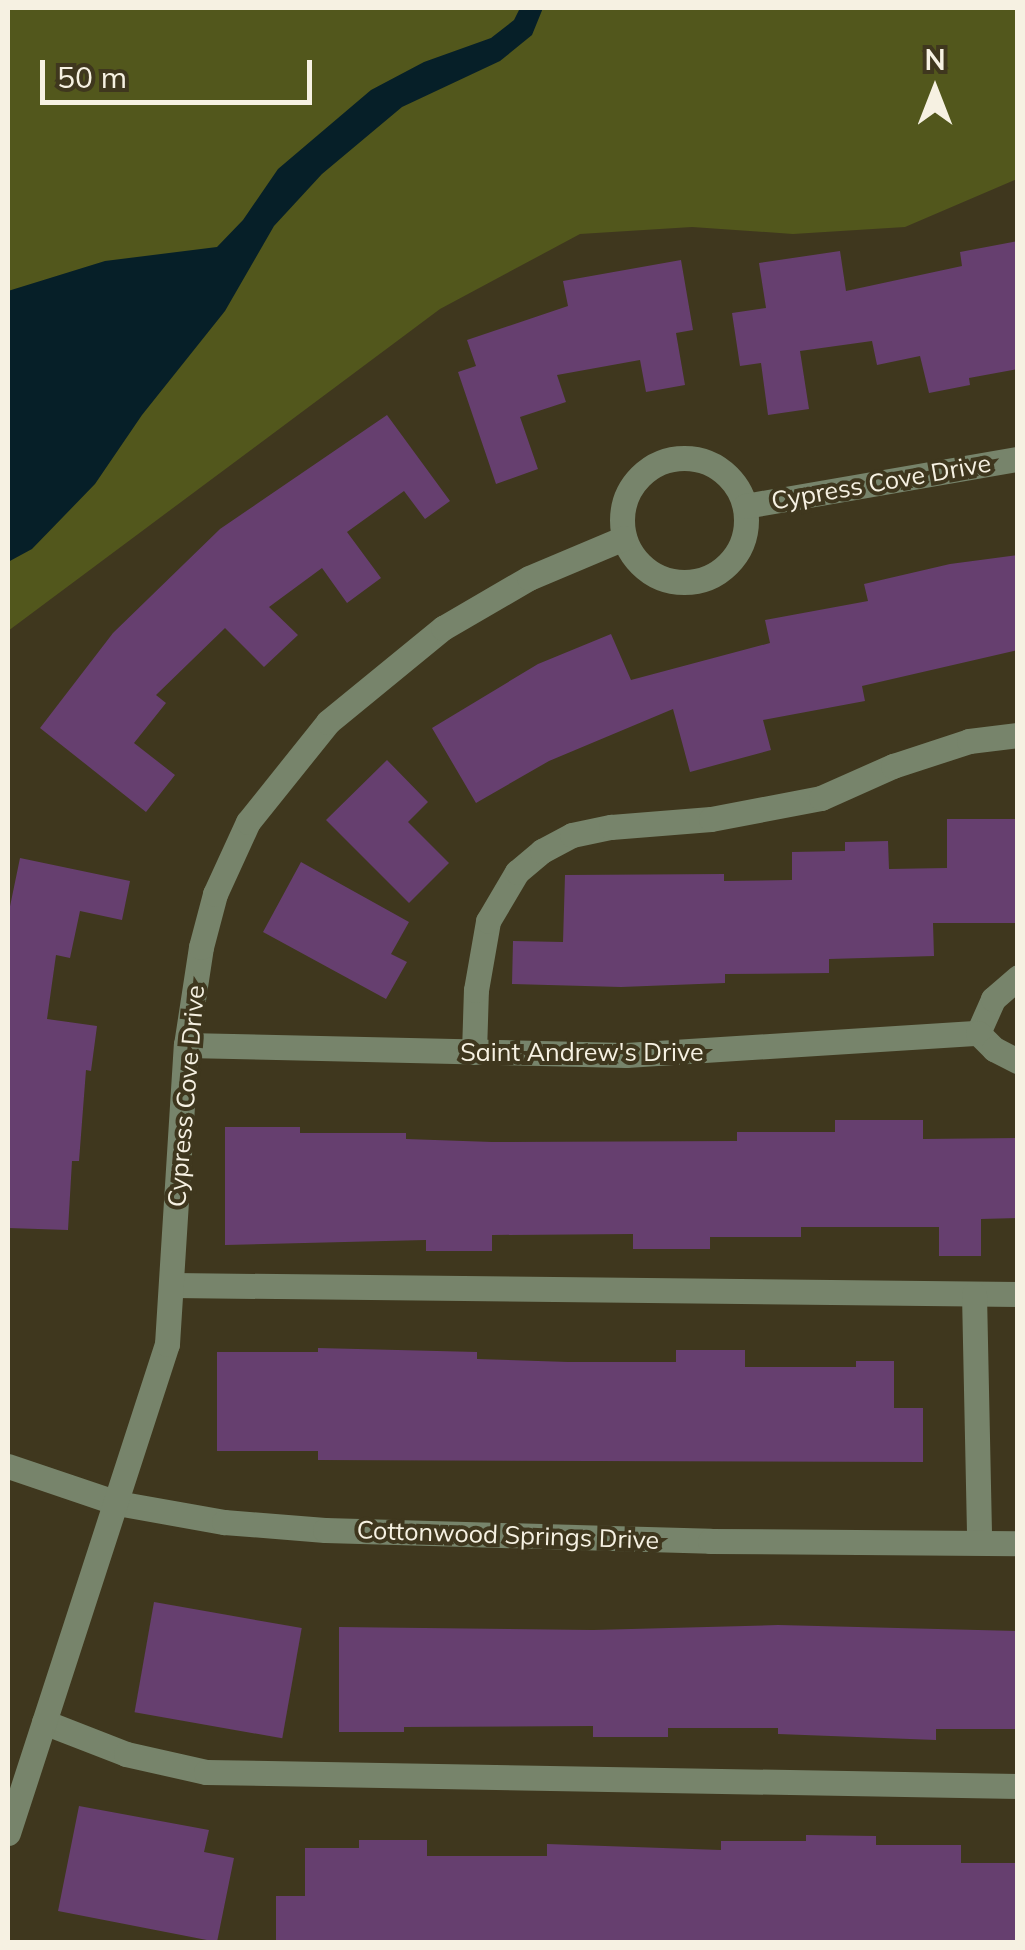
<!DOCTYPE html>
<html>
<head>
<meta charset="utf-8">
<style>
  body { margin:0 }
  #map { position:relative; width:1025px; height:1950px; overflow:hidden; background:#3f371e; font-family:Mulish,sans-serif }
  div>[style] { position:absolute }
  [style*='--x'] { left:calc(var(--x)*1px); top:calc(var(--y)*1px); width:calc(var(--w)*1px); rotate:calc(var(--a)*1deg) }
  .green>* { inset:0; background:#52571c }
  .water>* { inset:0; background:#061f28 }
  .building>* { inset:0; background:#663f6f; transform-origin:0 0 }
  .minor>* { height:25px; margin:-12.5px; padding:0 12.5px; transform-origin:12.5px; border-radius:12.5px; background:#77846b }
  .minor>.ring { margin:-12.5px; padding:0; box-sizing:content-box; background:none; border:25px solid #77846b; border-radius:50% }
  span { translate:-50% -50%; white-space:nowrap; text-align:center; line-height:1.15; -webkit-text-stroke:8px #3f371e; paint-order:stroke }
  .street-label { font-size:25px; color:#f6f1e2 }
  .frame { position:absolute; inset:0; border:10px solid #f6f1e2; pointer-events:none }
  .north { position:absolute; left:885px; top:40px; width:100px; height:100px; -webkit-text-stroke:8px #3f371e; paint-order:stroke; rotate:0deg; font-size:28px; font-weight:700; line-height:40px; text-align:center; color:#f6f1e2 }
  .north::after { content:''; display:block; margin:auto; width:35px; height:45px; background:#f6f1e2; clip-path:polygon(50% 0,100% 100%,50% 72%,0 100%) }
  .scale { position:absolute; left:40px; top:60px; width:272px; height:45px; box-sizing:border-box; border:5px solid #f6f1e2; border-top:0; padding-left:12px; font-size:30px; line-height:35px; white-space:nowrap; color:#f6f1e2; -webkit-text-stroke:8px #3f371e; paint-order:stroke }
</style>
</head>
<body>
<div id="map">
  <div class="green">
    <i style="clip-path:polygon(8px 8px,1017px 8px,1017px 179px,905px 227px,793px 234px,692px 227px,580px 234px,440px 309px,8px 631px)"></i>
  </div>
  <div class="water">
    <i style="clip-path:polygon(520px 8px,543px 8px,532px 35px,500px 61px,402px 107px,322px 174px,274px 226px,225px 311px,142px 415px,95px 484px,32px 549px,8px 562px,8px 291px,105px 261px,217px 247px,243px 220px,278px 169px,371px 90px,424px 62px,491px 38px,514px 20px)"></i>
  </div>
  <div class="building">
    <i style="clip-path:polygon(1018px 241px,1018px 369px,969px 378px,970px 385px,929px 393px,920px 356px,877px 365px,872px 341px,800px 351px,809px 409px,768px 415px,761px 363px,740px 366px,732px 313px,766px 308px,759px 263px,840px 251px,846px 291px,962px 266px,960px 252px)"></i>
    <i style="clip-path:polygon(681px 260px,693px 330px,676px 333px,685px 385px,646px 392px,640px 360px,557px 375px,566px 402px,520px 417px,538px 469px,496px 484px,458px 372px,476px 366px,467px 340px,568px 306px,563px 281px)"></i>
    <i style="clip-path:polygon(387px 415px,450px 501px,425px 519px,404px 491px,347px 532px,381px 578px,347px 603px,322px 568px,269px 607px,298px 635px,264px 667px,225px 628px,156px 695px,166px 703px,134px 743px,175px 775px,146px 812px,40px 728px,113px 633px,220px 529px)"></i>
    <i style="clip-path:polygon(1018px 555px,1018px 650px,862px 686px,865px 701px,763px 720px,771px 750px,690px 772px,673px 709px,549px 761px,476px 803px,432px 728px,538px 664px,611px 634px,631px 680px,770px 643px,765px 620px,868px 601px,864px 584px,950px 564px)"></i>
    <i style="clip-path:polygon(387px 760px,428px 802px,408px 822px,449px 863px,409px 903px,326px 820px)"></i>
    <i style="clip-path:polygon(947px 819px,1018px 819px,1018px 923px,933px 923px,934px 956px,829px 959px,829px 973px,725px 974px,725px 983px,621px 987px,512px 984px,513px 941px,563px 942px,565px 875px,724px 874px,724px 881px,792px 880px,792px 852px,845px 851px,845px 842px,888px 841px,889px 869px,947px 868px)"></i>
    <i style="clip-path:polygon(20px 858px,130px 881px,122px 920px,80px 911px,70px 958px,56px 955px,47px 1019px,97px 1026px,91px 1071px,86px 1070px,79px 1161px,72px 1161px,68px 1230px,8px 1228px,8px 916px)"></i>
    <i style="clip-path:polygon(301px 862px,409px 922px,391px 954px,407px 962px,386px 999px,263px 932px)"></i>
    <i style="clip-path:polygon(835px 1120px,923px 1120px,923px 1139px,1018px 1138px,1018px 1218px,981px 1219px,981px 1256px,939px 1256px,939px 1227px,801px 1227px,801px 1237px,710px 1237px,710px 1249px,633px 1249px,633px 1234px,492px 1235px,492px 1251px,426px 1251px,426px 1240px,225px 1245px,225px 1127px,300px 1127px,300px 1133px,406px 1133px,406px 1139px,492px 1142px,737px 1141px,737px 1132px,835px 1132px)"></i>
    <i style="clip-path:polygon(318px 1348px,477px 1352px,477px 1359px,568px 1362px,676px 1362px,676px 1350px,745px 1350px,745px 1367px,856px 1367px,856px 1361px,894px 1361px,894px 1408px,923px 1408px,923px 1462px,318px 1460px,318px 1451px,217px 1451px,217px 1352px,318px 1352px)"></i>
    <i style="left:154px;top:1602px;width:150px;height:112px;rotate:10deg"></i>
    <i style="clip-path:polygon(778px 1625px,1018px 1631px,1018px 1729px,936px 1729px,936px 1740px,778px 1734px,778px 1728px,668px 1728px,668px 1737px,593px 1737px,593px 1726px,404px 1727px,404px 1732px,339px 1732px,339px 1627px,593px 1630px)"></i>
    <i style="clip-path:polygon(79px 1806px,209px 1830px,204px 1852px,234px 1858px,217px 1942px,58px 1911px)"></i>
    <i style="clip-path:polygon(806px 1835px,876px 1836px,876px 1845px,961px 1845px,961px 1863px,1018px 1863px,1018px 1942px,276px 1942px,276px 1896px,305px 1896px,305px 1848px,359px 1848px,359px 1840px,427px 1840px,427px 1856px,547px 1856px,547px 1844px,721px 1850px,721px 1841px,806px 1841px)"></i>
  </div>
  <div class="minor">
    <i class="ring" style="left:622px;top:458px;width:99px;height:99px"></i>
    <i style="--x:745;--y:506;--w:277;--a:-9.8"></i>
    <i style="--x:978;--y:1033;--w:37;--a:-66"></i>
    <i style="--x:993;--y:999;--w:33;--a:-41"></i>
    <i style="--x:186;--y:1045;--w:440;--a:1.3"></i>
    <i style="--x:626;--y:1055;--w:353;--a:-3.6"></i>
    <i style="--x:978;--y:1033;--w:23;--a:45"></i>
    <i style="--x:994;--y:1049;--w:27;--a:27"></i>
    <i style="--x:474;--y:1052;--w:62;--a:-88.2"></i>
    <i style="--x:476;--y:990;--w:70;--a:-80.1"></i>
    <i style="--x:488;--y:921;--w:57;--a:-59.4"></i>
    <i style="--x:517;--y:872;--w:33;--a:-40"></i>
    <i style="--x:542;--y:851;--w:34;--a:-28"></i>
    <i style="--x:572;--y:835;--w:40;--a:-12"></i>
    <i style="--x:611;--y:827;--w:100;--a:-4.6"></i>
    <i style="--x:711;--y:819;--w:112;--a:-10.8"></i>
    <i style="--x:821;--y:798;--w:79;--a:-24"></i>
    <i style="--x:893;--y:766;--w:80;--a:-18.2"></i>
    <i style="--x:969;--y:741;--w:49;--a:-7"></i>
    <i style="--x:173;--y:1285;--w:845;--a:0.61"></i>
    <i style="--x:974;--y:1294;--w:246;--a:88.8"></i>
    <i style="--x:8;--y:1466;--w:115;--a:18.7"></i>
    <i style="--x:117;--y:1503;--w:109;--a:10.1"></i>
    <i style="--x:224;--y:1522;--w:101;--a:4.5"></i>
    <i style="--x:325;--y:1530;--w:385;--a:1.6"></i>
    <i style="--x:710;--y:1541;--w:308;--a:0.4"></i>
    <i style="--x:44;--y:1722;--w:88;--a:21.3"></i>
    <i style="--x:126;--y:1754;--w:82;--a:12.7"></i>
    <i style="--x:206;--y:1772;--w:812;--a:0.99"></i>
    <i style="--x:8;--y:1833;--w:514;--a:-71.99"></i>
    <i style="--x:167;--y:1344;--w:300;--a:-86.4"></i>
    <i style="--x:186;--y:1045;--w:99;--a:-81.3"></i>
    <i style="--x:201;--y:947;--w:55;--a:-75.2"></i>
    <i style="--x:215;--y:894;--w:79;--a:-65.4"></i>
    <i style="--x:248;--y:822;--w:128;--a:-51.3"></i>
    <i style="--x:328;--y:722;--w:149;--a:-39.3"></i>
    <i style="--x:443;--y:628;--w:99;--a:-30.2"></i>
    <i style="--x:529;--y:578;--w:103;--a:-22.8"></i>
  </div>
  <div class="street-label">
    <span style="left:881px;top:482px;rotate:-10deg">Cypress Cove Drive</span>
    <span style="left:582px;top:1052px">Saint Andrew's Drive</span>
    <span style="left:186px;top:1096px;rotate:-85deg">Cypress Cove Drive</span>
    <span style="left:508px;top:1535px;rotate:2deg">Cottonwood Springs Drive</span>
  </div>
  <div class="frame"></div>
  <div class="north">N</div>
  <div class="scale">50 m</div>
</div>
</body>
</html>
